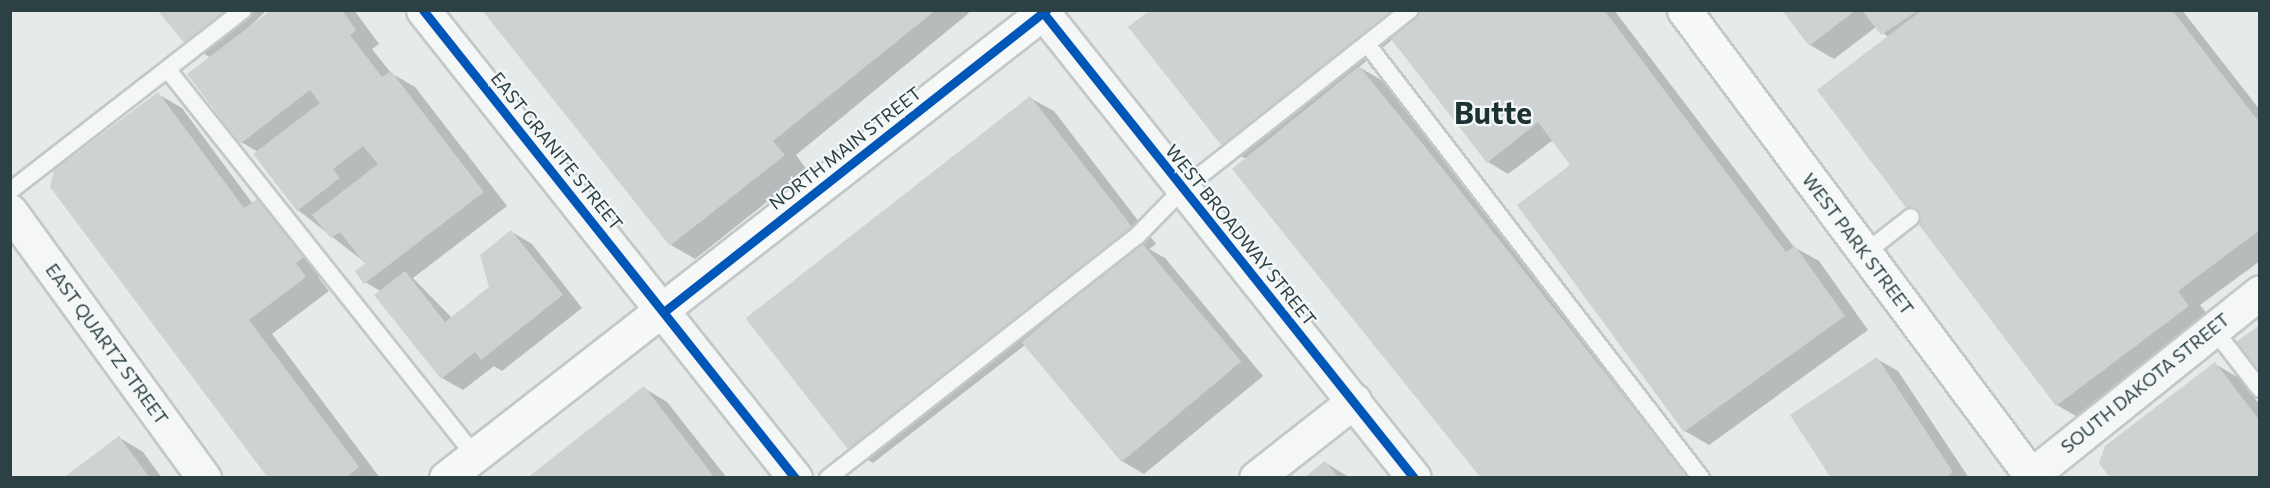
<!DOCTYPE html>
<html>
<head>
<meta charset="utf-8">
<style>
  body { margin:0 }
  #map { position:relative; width:2270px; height:488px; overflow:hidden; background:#e5eaea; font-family:Commissioner,sans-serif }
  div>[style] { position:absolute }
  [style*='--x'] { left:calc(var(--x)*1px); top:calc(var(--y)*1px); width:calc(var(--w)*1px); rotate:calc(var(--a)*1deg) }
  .shadow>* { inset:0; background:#0003 }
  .building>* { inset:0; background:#cdd2d2; transform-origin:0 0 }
  .roads { filter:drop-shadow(2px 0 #c3c8c8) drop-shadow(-2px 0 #c3c8c8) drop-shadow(0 2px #c3c8c8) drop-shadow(0 -2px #c3c8c8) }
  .service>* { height:16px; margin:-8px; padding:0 8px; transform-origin:8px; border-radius:8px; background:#f5f6f6 }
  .minor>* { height:33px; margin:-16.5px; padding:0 16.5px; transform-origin:16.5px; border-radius:16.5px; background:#f5f6f6 }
  .tertiary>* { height:33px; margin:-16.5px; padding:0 16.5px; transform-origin:16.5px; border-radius:16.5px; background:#f5f6f6 }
  .secondary>* { height:33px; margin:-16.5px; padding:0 16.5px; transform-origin:16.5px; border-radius:16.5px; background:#f7f8f8 }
  .primary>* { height:33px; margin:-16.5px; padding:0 16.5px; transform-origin:16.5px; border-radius:16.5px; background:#f7f8f8 }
  .cycleway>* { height:9px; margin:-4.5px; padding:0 4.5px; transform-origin:4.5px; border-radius:4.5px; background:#0057b8 }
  span { translate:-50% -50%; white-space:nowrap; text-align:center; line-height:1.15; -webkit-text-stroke:4.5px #f4f8f8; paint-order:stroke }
  .street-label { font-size:18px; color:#2c4143 }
  .town-label { font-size:30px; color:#1e3234; font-weight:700 }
  .frame { position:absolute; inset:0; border:12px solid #2c4143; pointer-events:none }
</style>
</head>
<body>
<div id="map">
  <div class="shadow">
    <i style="clip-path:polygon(159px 10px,267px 10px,235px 40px,273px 10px,354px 10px,379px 44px,372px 49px,391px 73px,415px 87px,507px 206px,413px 278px,452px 318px,491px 288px,512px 232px,532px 244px,582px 308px,502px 371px,494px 366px,463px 390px,442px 378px,382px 292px,365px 282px,367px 264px,298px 210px,258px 152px,241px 142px,211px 58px,186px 43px)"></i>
    <i style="clip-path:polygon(484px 10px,967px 10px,969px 13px,796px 155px,807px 170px,695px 259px,671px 245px)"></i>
    <i style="clip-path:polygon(1152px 10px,1614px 10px,1794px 247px,1819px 261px,1868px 330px,1709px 445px,1685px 431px,1572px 165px,1553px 140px,1508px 174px,1488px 162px,1393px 39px,1359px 67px,1383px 81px,1699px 478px,1482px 478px,1246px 159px,1223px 145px,1130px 28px)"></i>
    <i style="clip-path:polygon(1784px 10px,2182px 10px,2260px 110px,2260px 261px,2200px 305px,2212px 320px,2081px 419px,2057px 405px,1888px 37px,1876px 27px,1834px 59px,1810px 45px)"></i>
    <i style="clip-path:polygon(158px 94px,182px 108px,253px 204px,328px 270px,318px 277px,329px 291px,272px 334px,380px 478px,270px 478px)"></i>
    <i style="clip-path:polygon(1030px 98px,1054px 111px,1156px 244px,1149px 249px,1165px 258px,1263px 376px,1144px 474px,1120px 460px,1025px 345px,873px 463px,849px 449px)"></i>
    <i style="clip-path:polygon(1877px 359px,1898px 371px,1969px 478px,1833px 478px)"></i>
    <i style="clip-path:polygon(2215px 364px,2239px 378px,2260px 405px,2260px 478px)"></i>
    <i style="clip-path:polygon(644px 388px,667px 402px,727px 478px,529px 478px)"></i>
    <i style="clip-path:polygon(120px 438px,143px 452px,162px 478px,65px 478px)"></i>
    <i style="clip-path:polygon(1326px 463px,1350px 478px,1307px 478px)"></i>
  </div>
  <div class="building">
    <i style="clip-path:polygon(157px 10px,226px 10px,185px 44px)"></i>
    <i style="clip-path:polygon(271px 10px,342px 10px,356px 30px,350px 35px,382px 77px,391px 71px,484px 192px,364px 284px,355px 271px,365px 264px,340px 232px,331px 238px,312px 215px,378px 164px,363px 146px,333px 169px,340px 178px,297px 211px,253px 154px,320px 103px,310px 90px,240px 144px,187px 74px)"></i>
    <i style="clip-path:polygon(482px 10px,936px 10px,773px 141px,785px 155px,670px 246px)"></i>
    <i style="clip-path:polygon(1150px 10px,1393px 10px,1222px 146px,1128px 27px)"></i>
    <i style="clip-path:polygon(1420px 10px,1604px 10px,1786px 252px,1795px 246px,1845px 316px,1684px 432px,1517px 205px,1570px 165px,1538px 122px,1487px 163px,1388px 35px)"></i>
    <i style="clip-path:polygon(1782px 10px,1856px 10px,1809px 46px)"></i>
    <i style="clip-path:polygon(1862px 10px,1919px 10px,1881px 35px)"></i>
    <i style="clip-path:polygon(1922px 10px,2172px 10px,2260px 123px,2260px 230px,2178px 291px,2189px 306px,2056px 406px,1817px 90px)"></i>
    <i style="clip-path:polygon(1359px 66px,1430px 153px,1689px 478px,1481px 478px,1232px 169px)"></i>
    <i style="clip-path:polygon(158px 92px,244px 208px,260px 197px,305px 256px,296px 263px,306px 277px,249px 320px,359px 467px,346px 478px,268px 478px,50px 187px,54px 170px)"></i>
    <i style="left:1030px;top:96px;width:169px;height:361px;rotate:52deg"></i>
    <i style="clip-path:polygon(511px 230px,563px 295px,481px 360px,475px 352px,441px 379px,374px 295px,405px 271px,445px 322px,489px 287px,480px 255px)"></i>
    <i style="left:1141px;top:242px;width:156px;height:156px;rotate:50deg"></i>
    <i style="clip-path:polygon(2260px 325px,2260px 374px,2256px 377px,2233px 344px)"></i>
    <i style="clip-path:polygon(1877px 357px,1953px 472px,1945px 478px,1831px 478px,1790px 415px)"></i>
    <i style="clip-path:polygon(2215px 362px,2260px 421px,2260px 478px,2110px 478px,2099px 463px,2105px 446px)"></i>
    <i style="clip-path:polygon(644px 386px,715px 478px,527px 478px)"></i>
    <i style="clip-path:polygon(119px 436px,150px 478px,63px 478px)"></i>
    <i style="clip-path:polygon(1325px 461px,1339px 478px,1304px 478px)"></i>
  </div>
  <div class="roads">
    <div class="service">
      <i style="--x:1367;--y:44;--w:548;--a:52.42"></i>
      <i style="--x:168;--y:70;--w:493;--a:51.5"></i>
      <i style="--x:10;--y:191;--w:295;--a:-37.8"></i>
      <i style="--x:1865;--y:253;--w:58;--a:-38"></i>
      <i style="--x:2212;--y:327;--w:78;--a:52.3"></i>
      <i style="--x:828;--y:478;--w:392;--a:-38.1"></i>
      <i style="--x:1137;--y:236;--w:66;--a:-45.6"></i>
      <i style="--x:1183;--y:189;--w:289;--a:-38.3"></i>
    </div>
    <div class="minor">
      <i style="--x:1041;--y:10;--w:598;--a:51.44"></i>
      <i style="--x:10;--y:211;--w:330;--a:54"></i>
      <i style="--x:1256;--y:478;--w:125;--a:-38.2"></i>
      <i style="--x:2028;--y:478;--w:297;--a:-38.7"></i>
    </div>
    <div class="tertiary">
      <i style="--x:423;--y:10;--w:598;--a:51.52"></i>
    </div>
    <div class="secondary">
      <i style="--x:446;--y:478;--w:761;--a:-37.95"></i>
    </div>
    <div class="primary">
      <i style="--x:1684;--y:10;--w:584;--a:53.29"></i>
    </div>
  </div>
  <div class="cycleway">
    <i style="--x:423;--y:10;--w:598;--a:51.52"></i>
    <i style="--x:1041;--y:10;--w:598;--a:51.44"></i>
    <i style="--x:665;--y:311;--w:486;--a:-38.3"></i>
  </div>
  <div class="street-label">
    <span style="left:845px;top:148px;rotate:-38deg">NORTH MAIN STREET</span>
    <span style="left:557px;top:151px;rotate:51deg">EAST GRANITE STREET</span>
    <span style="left:1241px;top:235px;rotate:51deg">WEST BROADWAY STREET</span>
    <span style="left:1858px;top:244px;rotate:53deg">WEST PARK STREET</span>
    <span style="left:107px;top:344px;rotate:54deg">EAST QUARTZ STREET</span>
    <span style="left:2145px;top:383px;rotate:-39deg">SOUTH DAKOTA STREET</span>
  </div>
  <div class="town-label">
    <span style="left:1493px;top:112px">Butte</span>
  </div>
  <div class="frame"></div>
</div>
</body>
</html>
